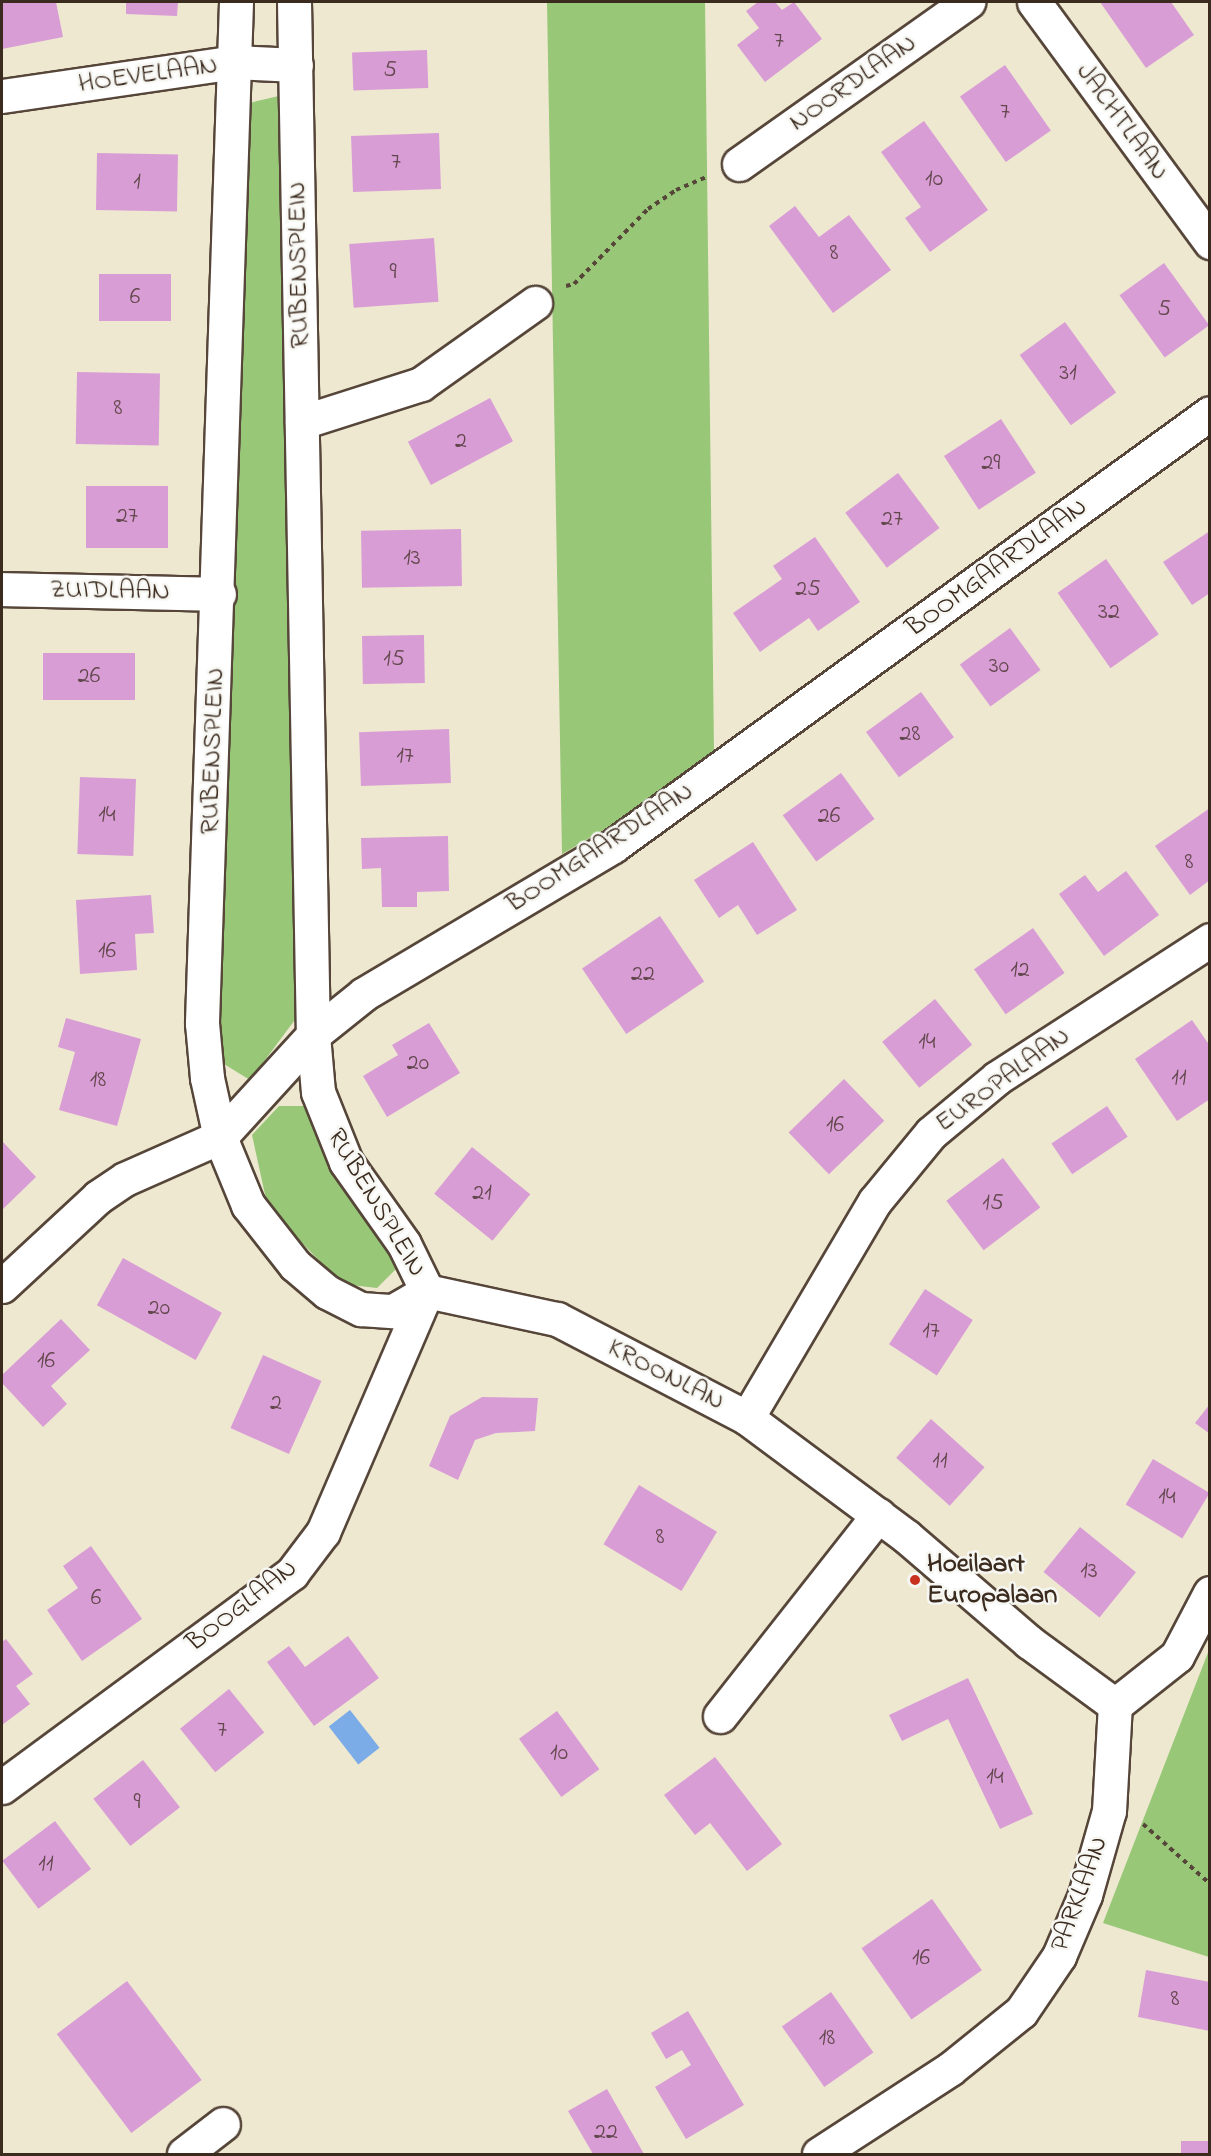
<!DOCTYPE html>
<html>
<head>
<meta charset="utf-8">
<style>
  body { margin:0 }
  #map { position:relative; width:1211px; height:2156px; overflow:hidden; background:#eee8d0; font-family:"Indie Flower",sans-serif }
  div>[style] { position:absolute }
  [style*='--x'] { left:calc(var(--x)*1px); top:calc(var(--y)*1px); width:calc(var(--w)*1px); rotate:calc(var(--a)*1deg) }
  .green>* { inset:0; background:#97c777 }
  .water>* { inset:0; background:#7cace7; transform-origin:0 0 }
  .building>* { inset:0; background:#d99dd6; transform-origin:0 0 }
  .path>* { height:4px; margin-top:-2px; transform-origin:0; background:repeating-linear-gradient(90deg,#564639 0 4.5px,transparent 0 9px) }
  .roads { filter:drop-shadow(2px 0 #564639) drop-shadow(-2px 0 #564639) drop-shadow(0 2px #564639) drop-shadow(0 -2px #564639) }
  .minor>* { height:33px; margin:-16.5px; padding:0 16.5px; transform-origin:16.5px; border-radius:16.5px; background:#fff }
  .dots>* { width:16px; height:16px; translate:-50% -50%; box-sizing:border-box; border:3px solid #f6f6f2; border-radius:50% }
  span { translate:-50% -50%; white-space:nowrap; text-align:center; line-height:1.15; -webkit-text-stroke:5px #f6f6f2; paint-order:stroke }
  .number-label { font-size:24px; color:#62474c }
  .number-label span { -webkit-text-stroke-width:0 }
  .street-label { font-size:27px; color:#3b2a1e }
  .poi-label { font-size:27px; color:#3b2a1e; font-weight:700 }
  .left { translate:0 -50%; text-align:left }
  .frame { position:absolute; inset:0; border:3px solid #3b2a1e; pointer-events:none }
</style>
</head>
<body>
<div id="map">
  <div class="green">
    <i style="clip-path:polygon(547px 2px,705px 2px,714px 752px,639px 809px,562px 854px)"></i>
    <i style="clip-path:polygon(283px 95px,297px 1017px,250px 1080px,219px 1061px,245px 104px)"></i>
    <i style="clip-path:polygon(279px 1106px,304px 1106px,331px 1173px,399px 1266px,377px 1288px,342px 1284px,268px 1208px,252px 1135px)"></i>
    <i style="clip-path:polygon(1209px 1650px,1209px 1957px,1103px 1923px)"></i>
  </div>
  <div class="water">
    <i style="left:350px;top:1710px;width:48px;height:27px;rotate:52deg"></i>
  </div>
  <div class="building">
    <i style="clip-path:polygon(2px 2px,56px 2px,63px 37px,2px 49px)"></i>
    <i style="clip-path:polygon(126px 2px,178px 2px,177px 16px,126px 14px)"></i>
    <i style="clip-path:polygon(758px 2px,775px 2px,782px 10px,794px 2px,822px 39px,765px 82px,737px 45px,759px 28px,746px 11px)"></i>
    <i style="clip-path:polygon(1100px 2px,1171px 2px,1194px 35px,1146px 68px)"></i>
    <i style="left:427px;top:50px;width:38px;height:75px;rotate:88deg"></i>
    <i style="left:1005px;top:65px;width:80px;height:55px;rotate:55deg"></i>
    <i style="clip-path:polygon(924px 121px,988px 210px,930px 252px,905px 218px,921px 207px,881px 152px)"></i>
    <i style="left:439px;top:133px;width:56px;height:88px;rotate:88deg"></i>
    <i style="left:97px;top:153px;width:81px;height:57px;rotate:1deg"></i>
    <i style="clip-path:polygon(795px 206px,819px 237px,849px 215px,891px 270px,833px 313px,769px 226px)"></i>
    <i style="left:434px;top:238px;width:64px;height:85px;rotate:86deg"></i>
    <i style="left:1164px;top:263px;width:77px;height:55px;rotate:54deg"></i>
    <i style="left:99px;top:274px;width:72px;height:47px"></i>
    <i style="left:1065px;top:322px;width:87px;height:56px;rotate:54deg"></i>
    <i style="left:77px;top:372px;width:83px;height:72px;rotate:1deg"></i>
    <i style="left:490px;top:398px;width:49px;height:93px;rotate:62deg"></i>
    <i style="left:1001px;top:419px;width:64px;height:68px;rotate:57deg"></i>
    <i style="left:898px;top:473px;width:69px;height:66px;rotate:53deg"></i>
    <i style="left:86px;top:486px;width:82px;height:62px"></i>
    <i style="left:461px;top:529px;width:57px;height:100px;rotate:89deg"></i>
    <i style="clip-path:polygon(1210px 531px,1210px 593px,1192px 605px,1163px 562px)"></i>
    <i style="clip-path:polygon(815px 537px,860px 602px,818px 631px,809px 618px,760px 652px,733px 613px,782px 579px,773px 566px)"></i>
    <i style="left:1106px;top:559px;width:92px;height:59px;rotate:55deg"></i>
    <i style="left:1010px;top:628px;width:52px;height:62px;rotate:54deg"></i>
    <i style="left:424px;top:635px;width:48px;height:62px;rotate:89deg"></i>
    <i style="left:135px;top:653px;width:47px;height:92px;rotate:90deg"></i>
    <i style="left:921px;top:692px;width:56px;height:68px;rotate:54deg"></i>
    <i style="left:449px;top:729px;width:54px;height:90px;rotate:88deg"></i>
    <i style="left:841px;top:773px;width:57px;height:72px;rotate:54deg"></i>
    <i style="left:80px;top:777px;width:56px;height:77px;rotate:2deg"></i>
    <i style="clip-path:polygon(1210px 808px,1210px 880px,1190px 895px,1155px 846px)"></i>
    <i style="clip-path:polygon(448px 836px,449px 891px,417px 892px,417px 907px,382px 907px,381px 868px,362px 869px,361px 838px)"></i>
    <i style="clip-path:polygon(753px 842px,797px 910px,757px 935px,738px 905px,719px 918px,694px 880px)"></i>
    <i style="clip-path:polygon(1126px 871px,1159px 915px,1104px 956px,1059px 894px,1085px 875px,1098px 892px)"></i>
    <i style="clip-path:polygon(151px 895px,154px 933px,135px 934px,137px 970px,80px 974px,76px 900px)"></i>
    <i style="left:660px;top:916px;width:79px;height:94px;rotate:56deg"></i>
    <i style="left:1033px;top:928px;width:55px;height:72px;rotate:55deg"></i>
    <i style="left:935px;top:999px;width:59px;height:68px;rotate:51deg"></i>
    <i style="clip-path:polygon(66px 1018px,141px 1039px,117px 1126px,59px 1110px,75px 1052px,58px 1047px)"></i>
    <i style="clip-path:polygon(1192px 1020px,1210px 1046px,1210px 1099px,1177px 1121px,1135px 1059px)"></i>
    <i style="clip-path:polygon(429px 1023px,460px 1073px,387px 1117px,363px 1076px,398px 1055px,392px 1045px)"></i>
    <i style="left:844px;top:1079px;width:58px;height:77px;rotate:46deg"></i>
    <i style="left:1107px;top:1106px;width:37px;height:67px;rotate:56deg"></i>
    <i style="clip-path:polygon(2px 1141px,36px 1177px,2px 1210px)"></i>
    <i style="left:472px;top:1147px;width:75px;height:60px;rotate:39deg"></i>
    <i style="left:1003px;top:1158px;width:62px;height:71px;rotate:53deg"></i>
    <i style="left:123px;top:1258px;width:113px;height:54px;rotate:29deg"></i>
    <i style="left:925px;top:1289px;width:57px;height:66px;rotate:33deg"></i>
    <i style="clip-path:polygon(61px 1319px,90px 1350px,51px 1386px,67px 1404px,43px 1427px,2px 1383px,2px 1375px)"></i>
    <i style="left:263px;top:1355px;width:64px;height:80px;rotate:24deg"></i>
    <i style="clip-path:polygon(482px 1397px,538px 1398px,535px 1431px,496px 1433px,475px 1440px,458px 1480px,429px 1466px,450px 1416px)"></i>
    <i style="clip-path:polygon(1210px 1404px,1210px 1434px,1195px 1423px)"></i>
    <i style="left:931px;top:1419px;width:72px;height:52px;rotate:42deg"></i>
    <i style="left:1153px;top:1459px;width:66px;height:53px;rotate:31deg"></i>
    <i style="left:639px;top:1485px;width:91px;height:69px;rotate:31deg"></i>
    <i style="left:1080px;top:1527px;width:72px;height:58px;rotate:39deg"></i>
    <i style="clip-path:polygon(91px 1546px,142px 1619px,82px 1661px,47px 1610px,78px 1588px,63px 1566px)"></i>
    <i style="clip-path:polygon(348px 1636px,379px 1678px,314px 1726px,267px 1662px,289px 1646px,305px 1667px)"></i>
    <i style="clip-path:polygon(6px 1639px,33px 1674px,16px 1686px,30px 1704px,2px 1725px,2px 1642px)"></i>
    <i style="clip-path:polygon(968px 1678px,1033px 1814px,1000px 1829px,948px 1719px,902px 1741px,889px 1715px)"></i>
    <i style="left:229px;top:1689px;width:56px;height:63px;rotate:51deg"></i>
    <i style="left:557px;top:1711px;width:72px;height:47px;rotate:54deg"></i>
    <i style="clip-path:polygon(715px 1757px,782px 1844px,747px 1871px,710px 1823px,695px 1835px,664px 1795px)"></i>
    <i style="left:143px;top:1760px;width:60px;height:63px;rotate:52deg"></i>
    <i style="left:55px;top:1821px;width:60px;height:66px;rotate:53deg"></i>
    <i style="left:932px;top:1899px;width:87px;height:86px;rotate:55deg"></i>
    <i style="clip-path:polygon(1146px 1970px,1210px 1982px,1210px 2031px,1138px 2017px)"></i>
    <i style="left:127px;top:1981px;width:124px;height:88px;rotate:53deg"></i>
    <i style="left:831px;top:1992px;width:74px;height:60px;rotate:55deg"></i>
    <i style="clip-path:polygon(688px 2011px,744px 2105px,686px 2139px,655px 2087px,691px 2065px,682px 2050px,666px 2059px,651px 2033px)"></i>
    <i style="clip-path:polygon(607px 2089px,644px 2154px,593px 2154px,568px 2111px)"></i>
    <i style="left:1181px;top:2141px;width:29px;height:13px"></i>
  </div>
  <div class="path">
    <i style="--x:566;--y:286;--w:8;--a:-14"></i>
    <i style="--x:574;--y:284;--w:105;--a:-45.4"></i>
    <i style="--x:648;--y:209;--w:34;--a:-34"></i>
    <i style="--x:676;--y:190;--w:34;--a:-23"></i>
    <i style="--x:1143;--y:1824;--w:90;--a:41.8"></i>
  </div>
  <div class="roads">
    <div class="minor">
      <i style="--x:236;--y:2;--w:1022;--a:91.91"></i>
      <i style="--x:202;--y:1023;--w:55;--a:84.8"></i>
      <i style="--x:207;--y:1078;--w:60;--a:77.6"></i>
      <i style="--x:220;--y:1137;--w:74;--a:67.6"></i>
      <i style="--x:248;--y:1205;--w:76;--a:51.9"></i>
      <i style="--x:295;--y:1265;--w:42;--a:40.2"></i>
      <i style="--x:327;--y:1292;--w:38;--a:27"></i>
      <i style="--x:361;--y:1309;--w:32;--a:4"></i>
      <i style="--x:393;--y:1311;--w:39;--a:-30"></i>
      <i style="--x:294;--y:2;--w:1033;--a:88.95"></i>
      <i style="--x:313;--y:1035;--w:57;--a:85"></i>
      <i style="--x:318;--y:1092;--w:75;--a:68.2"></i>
      <i style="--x:346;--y:1162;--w:100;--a:54.7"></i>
      <i style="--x:404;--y:1244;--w:52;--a:63.9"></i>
      <i style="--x:1034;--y:2;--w:298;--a:53.7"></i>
      <i style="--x:2;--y:96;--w:234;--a:-8.3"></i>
      <i style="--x:234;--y:62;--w:62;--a:2.8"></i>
      <i style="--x:739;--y:164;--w:281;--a:-35.3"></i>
      <i style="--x:302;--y:422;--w:125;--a:-17.7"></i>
      <i style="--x:421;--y:384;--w:140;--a:-35.4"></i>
      <i style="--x:2;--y:589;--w:217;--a:1.3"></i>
      <i style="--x:2;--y:1286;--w:131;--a:-42.8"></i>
      <i style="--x:98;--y:1197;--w:32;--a:-34"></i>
      <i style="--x:125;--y:1179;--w:104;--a:-23.9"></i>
      <i style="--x:220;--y:1137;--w:138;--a:-47.6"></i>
      <i style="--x:313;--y:1035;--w:65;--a:-38.8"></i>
      <i style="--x:364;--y:994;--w:290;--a:-30.7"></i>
      <i style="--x:613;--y:846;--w:737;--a:-35.95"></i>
      <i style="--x:427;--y:1291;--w:133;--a:12.2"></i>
      <i style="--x:557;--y:1319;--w:214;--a:27.5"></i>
      <i style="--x:747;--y:1418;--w:199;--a:36.6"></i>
      <i style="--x:907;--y:1537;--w:161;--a:40.7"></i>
      <i style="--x:1029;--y:1642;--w:107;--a:36.2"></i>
      <i style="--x:747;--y:1418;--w:252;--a:-59.5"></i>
      <i style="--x:875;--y:1201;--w:88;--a:-50.5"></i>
      <i style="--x:931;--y:1133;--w:86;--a:-39.8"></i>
      <i style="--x:997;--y:1078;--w:254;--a:-32.9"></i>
      <i style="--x:720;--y:1716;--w:256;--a:-51.8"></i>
      <i style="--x:2;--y:1787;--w:360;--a:-36.4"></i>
      <i style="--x:292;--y:1573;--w:51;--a:-52.9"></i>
      <i style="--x:323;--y:1532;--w:262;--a:-66.7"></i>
      <i style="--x:184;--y:2154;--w:49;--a:-37.6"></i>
      <i style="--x:819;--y:2154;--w:156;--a:-33"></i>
      <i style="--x:950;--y:2069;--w:91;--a:-38.8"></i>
      <i style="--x:1021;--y:2012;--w:68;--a:-55.8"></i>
      <i style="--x:1059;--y:1956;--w:66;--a:-66.9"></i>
      <i style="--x:1085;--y:1895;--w:87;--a:-74.1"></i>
      <i style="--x:1109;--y:1811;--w:106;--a:-86.8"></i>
      <i style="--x:1115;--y:1705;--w:79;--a:-38.3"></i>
      <i style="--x:1177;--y:1656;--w:71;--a:-62.4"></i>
    </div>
  </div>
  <div class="dots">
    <i style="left:915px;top:1580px;background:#c8321e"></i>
  </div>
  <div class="number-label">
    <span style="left:779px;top:42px">7</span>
    <span style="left:390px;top:71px">5</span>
    <span style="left:1005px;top:113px">7</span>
    <span style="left:396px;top:163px">7</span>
    <span style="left:934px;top:180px">10</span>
    <span style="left:137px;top:183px">1</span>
    <span style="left:834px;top:254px">8</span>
    <span style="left:393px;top:273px">9</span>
    <span style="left:135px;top:298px">6</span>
    <span style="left:1164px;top:310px">5</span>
    <span style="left:1068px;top:374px">31</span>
    <span style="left:118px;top:409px">8</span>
    <span style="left:461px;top:442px">2</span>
    <span style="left:991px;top:464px">29</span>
    <span style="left:127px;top:517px">27</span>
    <span style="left:892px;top:520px">27</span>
    <span style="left:412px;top:559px">13</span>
    <span style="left:808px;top:590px">25</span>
    <span style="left:1109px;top:613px">32</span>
    <span style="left:394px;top:660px">15</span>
    <span style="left:999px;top:667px">30</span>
    <span style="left:89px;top:677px">26</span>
    <span style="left:910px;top:735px">28</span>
    <span style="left:405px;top:757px">17</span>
    <span style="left:107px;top:816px">14</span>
    <span style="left:829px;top:817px">26</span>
    <span style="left:1189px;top:863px">8</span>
    <span style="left:107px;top:952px">16</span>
    <span style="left:1020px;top:971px">12</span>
    <span style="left:643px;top:975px">22</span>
    <span style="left:927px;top:1043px">14</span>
    <span style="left:418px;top:1064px">20</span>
    <span style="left:1179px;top:1079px">11</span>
    <span style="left:98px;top:1081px">18</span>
    <span style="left:835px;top:1126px">16</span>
    <span style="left:482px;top:1194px">21</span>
    <span style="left:993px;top:1204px">15</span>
    <span style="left:159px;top:1309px">20</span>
    <span style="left:931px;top:1332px">17</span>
    <span style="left:46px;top:1362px">16</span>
    <span style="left:276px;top:1404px">2</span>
    <span style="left:940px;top:1462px">11</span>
    <span style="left:1167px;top:1498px">14</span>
    <span style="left:660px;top:1538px">8</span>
    <span style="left:1089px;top:1572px">13</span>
    <span style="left:96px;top:1599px">6</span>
    <span style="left:222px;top:1731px">7</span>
    <span style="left:559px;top:1754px">10</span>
    <span style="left:995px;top:1778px">14</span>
    <span style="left:137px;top:1803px">9</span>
    <span style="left:46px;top:1865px">11</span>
    <span style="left:921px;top:1959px">16</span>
    <span style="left:1175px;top:2000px">8</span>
    <span style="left:827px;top:2039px">18</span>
    <span style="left:606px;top:2133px">22</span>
  </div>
  <div class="street-label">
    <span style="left:148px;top:75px;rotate:-8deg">HOEVELAAN</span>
    <span style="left:853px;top:83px;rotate:-35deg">NOORDLAAN</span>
    <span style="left:1122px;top:122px;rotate:54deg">JACHTLAAN</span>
    <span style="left:299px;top:265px;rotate:-91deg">RUBENSPLEIN</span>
    <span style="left:997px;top:568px;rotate:-36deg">BOOMGAARDLAAN</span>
    <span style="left:110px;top:591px;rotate:1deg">ZUIDLAAN</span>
    <span style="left:213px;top:751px;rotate:-88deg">RUBENSPLEIN</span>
    <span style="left:600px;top:848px;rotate:-33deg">BOOMGAARDLAAN</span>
    <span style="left:1003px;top:1080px;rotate:-36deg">EUROPALAAN</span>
    <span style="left:376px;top:1203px;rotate:59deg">RUBENSPLEIN</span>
    <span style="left:666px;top:1375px;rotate:27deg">KROONLAN</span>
    <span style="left:242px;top:1606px;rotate:-38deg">BOOGLAAN</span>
    <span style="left:1080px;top:1894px;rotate:-70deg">PARKLAAN</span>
  </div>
  <div class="poi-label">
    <span class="left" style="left:927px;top:1580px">Hoeilaart<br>Europalaan</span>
  </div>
  <div class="frame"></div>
</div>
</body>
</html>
